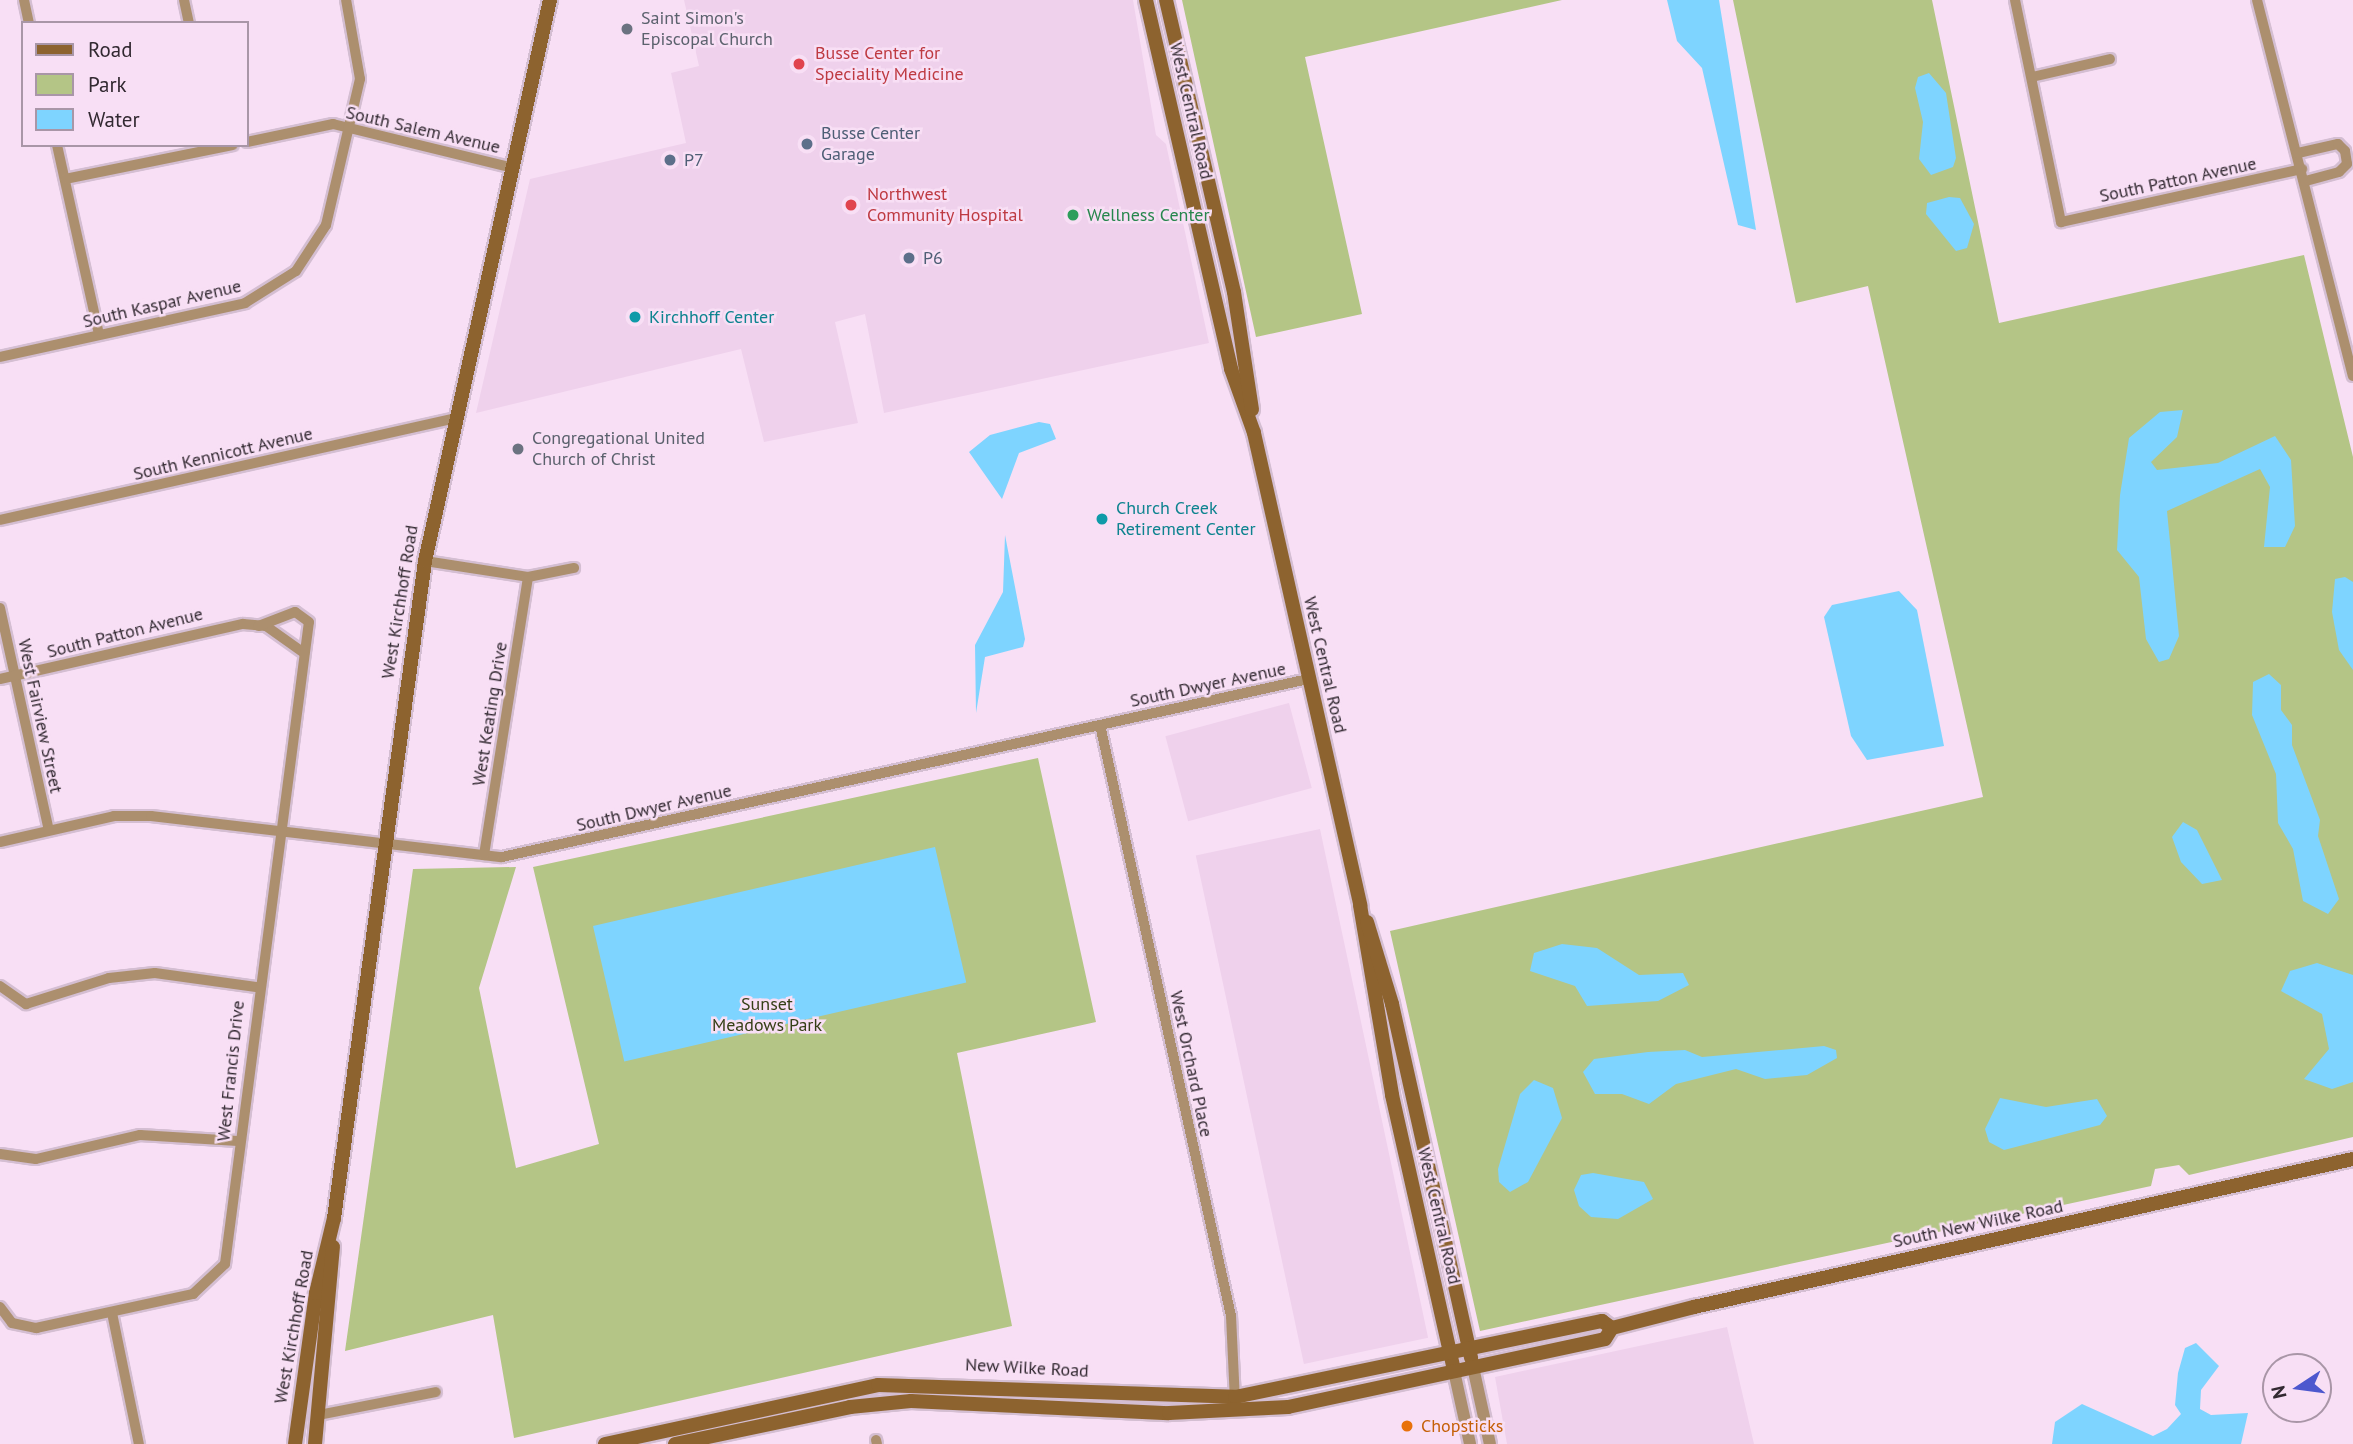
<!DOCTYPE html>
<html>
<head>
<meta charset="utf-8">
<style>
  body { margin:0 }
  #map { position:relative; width:2353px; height:1444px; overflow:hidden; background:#f8dff5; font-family:"PT Sans",sans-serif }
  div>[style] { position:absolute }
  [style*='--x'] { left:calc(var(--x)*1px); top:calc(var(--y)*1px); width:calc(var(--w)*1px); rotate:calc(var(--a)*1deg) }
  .built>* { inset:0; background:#efd1ec; transform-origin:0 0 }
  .green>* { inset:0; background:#b4c586 }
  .water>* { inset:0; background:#7ed4ff; transform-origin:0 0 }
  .roads { filter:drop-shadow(2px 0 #d4bed2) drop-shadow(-2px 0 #d4bed2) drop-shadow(0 2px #d4bed2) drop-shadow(0 -2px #d4bed2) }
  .minor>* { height:10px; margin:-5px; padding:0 5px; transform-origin:5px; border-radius:5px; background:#ac8f6e }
  .tertiary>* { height:12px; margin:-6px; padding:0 6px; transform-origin:6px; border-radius:6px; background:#ac8f6e }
  .secondary>* { height:14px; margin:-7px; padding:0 7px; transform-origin:7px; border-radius:7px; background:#8d632f }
  .dots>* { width:19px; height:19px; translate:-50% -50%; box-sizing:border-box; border:4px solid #f8dff5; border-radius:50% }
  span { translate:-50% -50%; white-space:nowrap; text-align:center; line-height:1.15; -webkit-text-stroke:5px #f8dff5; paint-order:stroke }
  .worship-label { font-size:18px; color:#5b616d }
  .left { translate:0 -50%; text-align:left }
  .health-label { font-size:18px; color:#be3a42 }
  .street-label { font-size:18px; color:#322931 }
  .service-label { font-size:18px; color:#4e5e75 }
  .leisure-label { font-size:18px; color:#27864d }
  .culture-label { font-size:18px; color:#0d838f }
  .park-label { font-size:18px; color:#353f16 }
  .food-label { font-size:18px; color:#c56008 }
  .legend { position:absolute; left:21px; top:21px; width:228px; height:126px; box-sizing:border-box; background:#f8dff5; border:2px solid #a996a7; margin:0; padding:9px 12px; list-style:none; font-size:21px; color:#322931 }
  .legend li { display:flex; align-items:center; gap:14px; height:35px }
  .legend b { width:35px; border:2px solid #a996a7 }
  .north { position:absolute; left:2262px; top:1353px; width:70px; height:70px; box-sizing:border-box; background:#f8dff5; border:2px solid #a996a7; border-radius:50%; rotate:257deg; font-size:19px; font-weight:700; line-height:28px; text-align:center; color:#322931 }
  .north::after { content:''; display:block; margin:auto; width:24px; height:32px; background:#4d58ce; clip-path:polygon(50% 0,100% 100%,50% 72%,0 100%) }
</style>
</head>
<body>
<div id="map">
  <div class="built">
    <i style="clip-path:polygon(684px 0,1133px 0,1156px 135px,1166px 144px,1209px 343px,884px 413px,865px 314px,835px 322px,858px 423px,764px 442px,741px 349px,476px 413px,530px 179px,686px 143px,671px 73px,699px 66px)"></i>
    <i style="left:1289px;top:703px;width:88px;height:128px;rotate:75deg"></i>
    <i style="left:1320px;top:829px;width:520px;height:127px;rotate:78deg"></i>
    <i style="clip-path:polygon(1727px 1327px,1754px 1444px,1507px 1444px,1495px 1377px)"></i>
  </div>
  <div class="green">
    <i style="clip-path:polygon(1182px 0,1562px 0,1305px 57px,1362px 314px,1256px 337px)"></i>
    <i style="clip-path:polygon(1733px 0,1932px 0,1999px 323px,2304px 255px,2353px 457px,2353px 1137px,2189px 1175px,2179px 1165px,2155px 1169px,2151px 1186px,1480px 1331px,1390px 931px,1983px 797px,1868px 286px,1796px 303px)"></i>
    <i style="clip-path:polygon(1038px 758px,1096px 1022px,957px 1053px,1012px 1326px,514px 1438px,493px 1315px,345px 1351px,413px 869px,516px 867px,479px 988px,516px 1168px,599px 1144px,533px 867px)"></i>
  </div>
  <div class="water">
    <i style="clip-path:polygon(1667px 0,1719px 0,1756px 230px,1738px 225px,1702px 68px,1677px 41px)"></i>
    <i style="clip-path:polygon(1929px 73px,1946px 93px,1956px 158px,1953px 167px,1931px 175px,1919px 159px,1923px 122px,1915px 88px,1918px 77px)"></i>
    <i style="clip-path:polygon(1949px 197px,1960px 198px,1974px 224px,1967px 248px,1956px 251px,1926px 214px,1927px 203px)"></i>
    <i style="clip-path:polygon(2183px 410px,2177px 437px,2151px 462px,2157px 470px,2218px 463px,2275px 436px,2291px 460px,2295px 526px,2285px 547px,2264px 547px,2270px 487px,2260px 469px,2167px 511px,2179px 636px,2169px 659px,2159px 662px,2146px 639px,2139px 577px,2117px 550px,2120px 495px,2129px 438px,2160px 412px)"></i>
    <i style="clip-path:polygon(1039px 422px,1050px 424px,1056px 439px,1019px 453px,1002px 499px,969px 452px,990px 435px)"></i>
    <i style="clip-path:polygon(1005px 535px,1025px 639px,1023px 647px,985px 657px,976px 713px,975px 645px,1003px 592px)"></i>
    <i style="clip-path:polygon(2345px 577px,2353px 582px,2353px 670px,2339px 650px,2332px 612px,2335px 579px)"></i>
    <i style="clip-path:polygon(1899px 591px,1917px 610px,1944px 746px,1867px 760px,1851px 736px,1824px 617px,1832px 605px)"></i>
    <i style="clip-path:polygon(2269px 674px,2281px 685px,2281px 710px,2292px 725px,2292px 745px,2320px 820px,2318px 836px,2339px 899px,2328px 914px,2303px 901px,2293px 849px,2278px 823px,2276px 774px,2252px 715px,2253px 682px)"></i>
    <i style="clip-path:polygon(2183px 822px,2197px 830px,2222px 880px,2202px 884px,2181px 862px,2172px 837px)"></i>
    <i style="left:935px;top:847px;width:139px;height:351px;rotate:77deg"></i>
    <i style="clip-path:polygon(1562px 944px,1597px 948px,1639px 975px,1683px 973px,1689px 985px,1658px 1001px,1587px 1006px,1575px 986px,1530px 971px,1534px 953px)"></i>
    <i style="clip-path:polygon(2317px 963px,2353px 975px,2353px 1082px,2332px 1089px,2304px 1079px,2329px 1049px,2322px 1014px,2281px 991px,2290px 971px)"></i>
    <i style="clip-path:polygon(1824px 1046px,1836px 1050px,1837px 1058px,1807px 1075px,1765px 1079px,1736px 1069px,1676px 1084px,1649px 1104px,1622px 1094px,1595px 1094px,1583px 1072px,1594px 1059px,1648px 1052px,1685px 1050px,1702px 1057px)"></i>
    <i style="clip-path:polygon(1534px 1080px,1553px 1088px,1562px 1118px,1528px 1182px,1510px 1192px,1499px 1182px,1498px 1169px,1520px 1094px)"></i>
    <i style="clip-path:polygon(2000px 1098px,2046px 1107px,2097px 1099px,2107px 1116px,2100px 1125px,2004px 1150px,1989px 1142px,1985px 1129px)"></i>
    <i style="clip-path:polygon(1593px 1173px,1644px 1182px,1653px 1199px,1618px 1219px,1591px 1217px,1579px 1206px,1574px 1190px,1581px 1175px)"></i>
    <i style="clip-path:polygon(2196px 1343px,2219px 1366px,2201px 1390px,2200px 1409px,2211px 1415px,2248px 1413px,2241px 1444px,2052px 1444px,2055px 1422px,2082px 1404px,2153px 1436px,2167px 1429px,2181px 1414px,2175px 1405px,2178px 1373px,2185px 1348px)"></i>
  </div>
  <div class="roads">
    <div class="minor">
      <i style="--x:24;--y:0;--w:24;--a:78"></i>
      <i style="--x:184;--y:0;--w:24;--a:78"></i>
      <i style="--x:2015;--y:0;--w:227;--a:78.3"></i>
      <i style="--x:2061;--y:222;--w:247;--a:-12.4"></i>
      <i style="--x:2257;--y:0;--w:388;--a:75.7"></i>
      <i style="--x:2032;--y:77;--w:80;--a:-13"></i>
      <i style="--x:247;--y:142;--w:88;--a:-11.8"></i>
      <i style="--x:333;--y:124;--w:182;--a:13.7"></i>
      <i style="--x:57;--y:145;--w:194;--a:77.5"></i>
      <i style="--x:2298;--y:153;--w:41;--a:-12.7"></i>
      <i style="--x:2338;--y:144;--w:10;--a:45"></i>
      <i style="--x:2345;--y:151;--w:13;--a:81"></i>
      <i style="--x:2347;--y:164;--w:11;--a:135"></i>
      <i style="--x:2339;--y:172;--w:35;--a:165"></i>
      <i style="--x:65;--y:179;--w:171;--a:-11.4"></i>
      <i style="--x:0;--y:357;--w:251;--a:-12.4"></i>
      <i style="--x:245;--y:303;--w:60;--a:-32.1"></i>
      <i style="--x:296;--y:271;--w:55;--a:-56.9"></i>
      <i style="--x:326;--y:225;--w:150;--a:-76.9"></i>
      <i style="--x:360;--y:79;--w:80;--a:-100"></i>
      <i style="--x:0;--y:520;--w:463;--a:-12.6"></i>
      <i style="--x:425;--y:561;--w:104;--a:8.8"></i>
      <i style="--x:528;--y:577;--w:47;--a:-11.1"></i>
      <i style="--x:0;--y:608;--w:227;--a:77.6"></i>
      <i style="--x:0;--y:679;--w:249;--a:-12.8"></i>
      <i style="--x:243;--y:624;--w:23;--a:5"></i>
      <i style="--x:266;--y:626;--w:47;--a:35.4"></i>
      <i style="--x:1100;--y:725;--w:605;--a:77.5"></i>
      <i style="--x:1231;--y:1316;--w:85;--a:87.3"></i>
      <i style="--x:0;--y:842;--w:117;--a:-12.8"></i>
      <i style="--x:114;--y:816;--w:37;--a:0"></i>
      <i style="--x:151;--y:816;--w:353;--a:6.7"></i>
      <i style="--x:502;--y:857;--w:825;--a:-12.45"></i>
      <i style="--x:484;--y:855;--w:281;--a:-81"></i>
      <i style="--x:0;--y:986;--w:32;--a:35"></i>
      <i style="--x:26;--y:1004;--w:87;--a:-17.4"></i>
      <i style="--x:109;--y:978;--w:46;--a:-6.2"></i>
      <i style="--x:155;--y:973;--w:102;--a:7.9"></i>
      <i style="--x:0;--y:1154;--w:36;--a:8"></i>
      <i style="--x:36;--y:1159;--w:107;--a:-13"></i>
      <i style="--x:140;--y:1135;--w:98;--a:3.5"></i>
      <i style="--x:0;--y:1307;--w:20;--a:53"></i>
      <i style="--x:12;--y:1323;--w:25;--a:12"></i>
      <i style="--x:36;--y:1328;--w:161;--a:-12.2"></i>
      <i style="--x:193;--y:1294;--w:44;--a:-43.2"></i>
      <i style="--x:225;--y:1264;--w:647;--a:-82.55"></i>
      <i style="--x:309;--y:622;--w:17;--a:-144"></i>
      <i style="--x:295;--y:612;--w:39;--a:159"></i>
      <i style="--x:112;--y:1313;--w:134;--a:78.4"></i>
      <i style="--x:319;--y:1415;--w:119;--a:-11.1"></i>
      <i style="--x:876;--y:1440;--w:4;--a:76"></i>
    </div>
    <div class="tertiary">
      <i style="--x:1473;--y:1367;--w:79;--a:77.6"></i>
      <i style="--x:1454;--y:1371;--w:75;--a:77.6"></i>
    </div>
    <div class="secondary">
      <i style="--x:1146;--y:0;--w:379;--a:77"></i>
      <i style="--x:1231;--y:369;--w:68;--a:70.2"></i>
      <i style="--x:1254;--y:433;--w:484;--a:77.3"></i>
      <i style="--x:1360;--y:905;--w:193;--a:80.4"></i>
      <i style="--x:1392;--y:1095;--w:283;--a:77.3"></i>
      <i style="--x:1166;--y:0;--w:300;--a:76.9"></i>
      <i style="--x:1234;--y:292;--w:119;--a:81.3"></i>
      <i style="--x:1367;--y:922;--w:86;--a:73"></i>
      <i style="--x:1392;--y:1004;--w:363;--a:77.4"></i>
      <i style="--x:295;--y:1444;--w:152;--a:-82.1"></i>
      <i style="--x:316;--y:1293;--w:77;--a:-76.5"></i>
      <i style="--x:334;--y:1218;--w:663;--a:-82.11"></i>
      <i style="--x:425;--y:561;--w:575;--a:-77.44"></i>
      <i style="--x:315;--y:1444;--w:198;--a:-84.8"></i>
      <i style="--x:605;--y:1444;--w:279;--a:-12.2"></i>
      <i style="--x:878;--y:1385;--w:357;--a:1.9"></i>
      <i style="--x:1235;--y:1397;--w:375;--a:-11.7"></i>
      <i style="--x:1602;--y:1321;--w:12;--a:35"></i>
      <i style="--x:675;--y:1444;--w:179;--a:-11.9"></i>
      <i style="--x:850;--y:1407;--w:61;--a:-5.6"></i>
      <i style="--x:911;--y:1401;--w:258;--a:2.7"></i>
      <i style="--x:1169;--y:1413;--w:119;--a:-2.9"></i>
      <i style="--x:1288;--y:1407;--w:324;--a:-12.1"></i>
      <i style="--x:1605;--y:1339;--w:13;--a:-58"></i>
      <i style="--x:1612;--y:1328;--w:85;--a:-14.4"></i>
      <i style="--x:1694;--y:1307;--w:675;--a:-12.66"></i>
    </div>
  </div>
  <div class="dots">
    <i style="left:627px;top:29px;background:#6b7280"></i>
    <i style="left:799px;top:64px;background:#e0444e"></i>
    <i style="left:807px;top:144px;background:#5c6f8a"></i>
    <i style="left:670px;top:160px;background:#5c6f8a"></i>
    <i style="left:851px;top:205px;background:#e0444e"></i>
    <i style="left:1073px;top:215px;background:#2e9e5b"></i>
    <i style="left:909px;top:258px;background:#5c6f8a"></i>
    <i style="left:635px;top:317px;background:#0f9aa8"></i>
    <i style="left:518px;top:449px;background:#6b7280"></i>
    <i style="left:1102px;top:519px;background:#0f9aa8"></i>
    <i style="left:1407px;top:1426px;background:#e8710a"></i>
  </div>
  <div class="worship-label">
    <span class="left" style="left:641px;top:29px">Saint Simon's<br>Episcopal Church</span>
    <span class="left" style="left:532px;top:449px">Congregational United<br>Church of Christ</span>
  </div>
  <div class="health-label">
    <span class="left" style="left:815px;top:64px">Busse Center for<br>Speciality Medicine</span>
    <span class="left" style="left:867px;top:205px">Northwest<br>Community Hospital</span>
  </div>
  <div class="street-label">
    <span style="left:1191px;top:111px;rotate:77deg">West Central Road</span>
    <span style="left:423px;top:130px;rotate:13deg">South Salem Avenue</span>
    <span style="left:2178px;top:180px;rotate:-12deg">South Patton Avenue</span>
    <span style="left:162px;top:304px;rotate:-13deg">South Kaspar Avenue</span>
    <span style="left:223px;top:454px;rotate:-13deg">South Kennicott Avenue</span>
    <span style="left:400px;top:602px;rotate:-81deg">West Kirchhoff Road</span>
    <span style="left:125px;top:633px;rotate:-14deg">South Patton Avenue</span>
    <span style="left:1325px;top:665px;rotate:77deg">West Central Road</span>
    <span style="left:1208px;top:685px;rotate:-12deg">South Dwyer Avenue</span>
    <span style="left:490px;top:714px;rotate:-81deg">West Keating Drive</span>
    <span style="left:40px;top:716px;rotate:78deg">West Fairview Street</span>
    <span style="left:654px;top:808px;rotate:-13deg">South Dwyer Avenue</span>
    <span style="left:1191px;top:1064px;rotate:78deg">West Orchard Place</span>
    <span style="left:231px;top:1071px;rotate:-84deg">West Francis Drive</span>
    <span style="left:1439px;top:1216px;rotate:77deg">West Central Road</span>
    <span style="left:1978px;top:1224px;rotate:-12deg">South New Wilke Road</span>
    <span style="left:294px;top:1327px;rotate:-80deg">West Kirchhoff Road</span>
    <span style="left:1027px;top:1368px;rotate:3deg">New Wilke Road</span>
  </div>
  <div class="service-label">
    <span class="left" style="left:821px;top:144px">Busse Center<br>Garage</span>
    <span class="left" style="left:684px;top:160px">P7</span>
    <span class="left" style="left:923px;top:258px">P6</span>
  </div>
  <div class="leisure-label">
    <span class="left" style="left:1087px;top:215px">Wellness Center</span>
  </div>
  <div class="culture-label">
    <span class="left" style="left:649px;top:317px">Kirchhoff Center</span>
    <span class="left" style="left:1116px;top:519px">Church Creek<br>Retirement Center</span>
  </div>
  <div class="park-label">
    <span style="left:767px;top:1015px">Sunset<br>Meadows Park</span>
  </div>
  <div class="food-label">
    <span class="left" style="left:1421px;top:1426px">Chopsticks</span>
  </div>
  <ul class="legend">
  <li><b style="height:9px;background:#8d632f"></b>Road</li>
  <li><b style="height:19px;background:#b4c586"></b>Park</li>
  <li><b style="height:19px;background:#7ed4ff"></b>Water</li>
  </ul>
  <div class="north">N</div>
</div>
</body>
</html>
